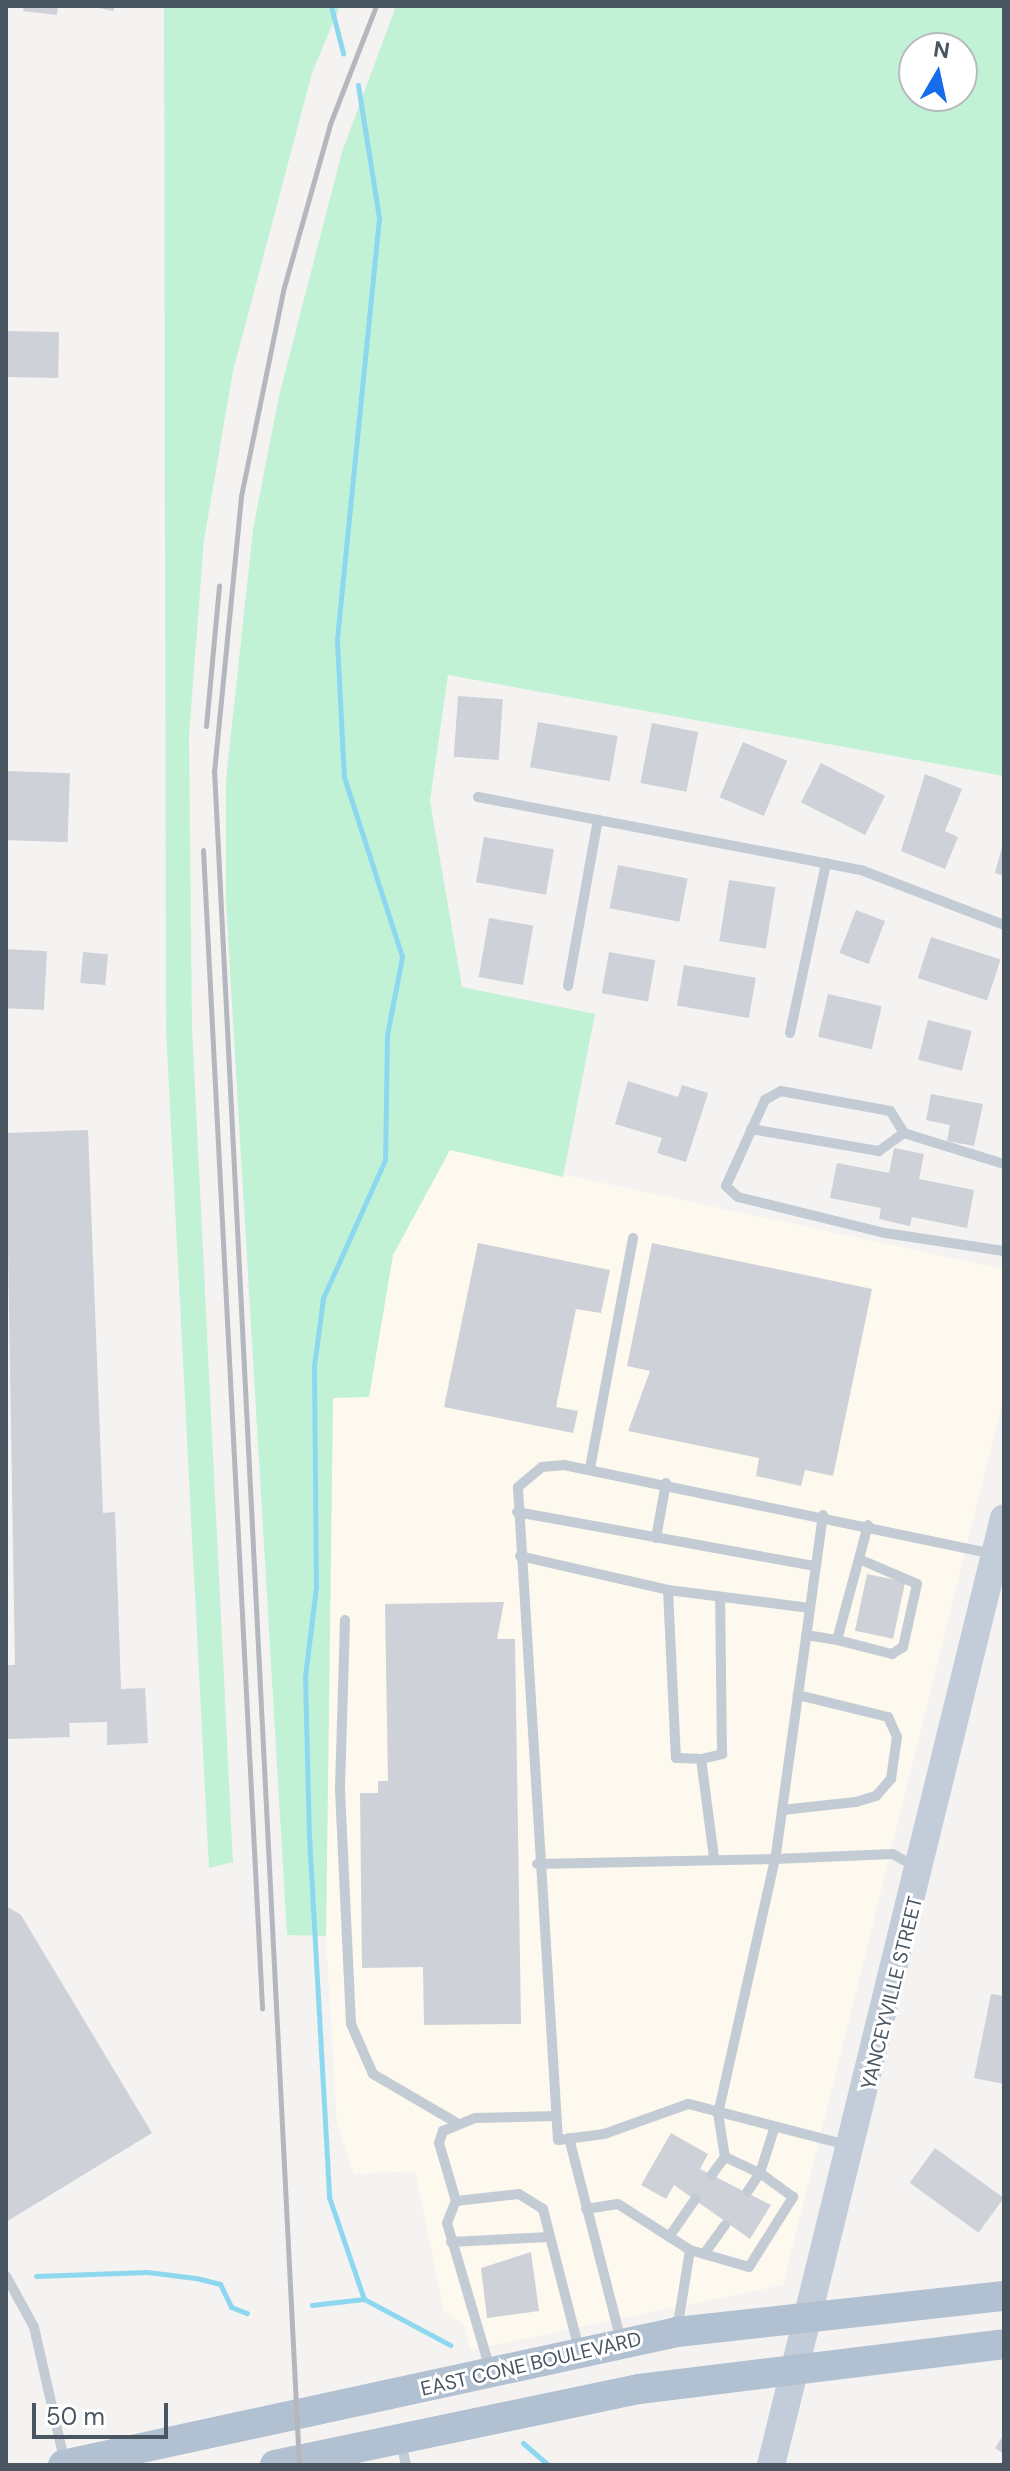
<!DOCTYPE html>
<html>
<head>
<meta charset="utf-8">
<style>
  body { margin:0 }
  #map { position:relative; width:1010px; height:2471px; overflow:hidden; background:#f5f2f2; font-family:"DM Sans",sans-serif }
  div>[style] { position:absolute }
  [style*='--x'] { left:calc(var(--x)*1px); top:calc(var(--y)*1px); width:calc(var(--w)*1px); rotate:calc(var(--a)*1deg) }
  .commercial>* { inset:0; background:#fdf9ee }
  .green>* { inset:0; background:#c1f2d6 }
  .stream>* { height:5px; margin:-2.5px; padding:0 2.5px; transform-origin:2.5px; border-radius:2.5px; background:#8dd8ef }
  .building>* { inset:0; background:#ced1d7; transform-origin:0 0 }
  .service>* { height:10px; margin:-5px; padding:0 5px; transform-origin:5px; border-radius:5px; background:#c3ccd4 }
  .secondary>* { height:28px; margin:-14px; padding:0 14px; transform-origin:14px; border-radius:14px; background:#c3cdd9 }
  .primary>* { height:30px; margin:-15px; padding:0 15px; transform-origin:15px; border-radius:15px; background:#b2c1d1 }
  .rail>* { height:5px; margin:-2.5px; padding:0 2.5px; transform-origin:2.5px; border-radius:2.5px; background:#b4b7bd }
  span { translate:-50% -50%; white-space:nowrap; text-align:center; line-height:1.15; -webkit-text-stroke:6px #fff; paint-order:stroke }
  .street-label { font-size:20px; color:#495561 }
  .frame { position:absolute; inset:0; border:8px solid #495561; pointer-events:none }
  .north { position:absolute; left:898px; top:32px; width:80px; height:80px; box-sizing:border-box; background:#fff; border:2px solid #b6bbc0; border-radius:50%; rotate:9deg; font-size:22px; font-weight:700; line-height:32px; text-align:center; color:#495561 }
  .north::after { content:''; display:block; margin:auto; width:28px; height:36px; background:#166ceb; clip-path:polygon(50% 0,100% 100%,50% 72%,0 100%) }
  .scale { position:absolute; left:32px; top:2403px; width:136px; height:36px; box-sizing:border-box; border:4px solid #495561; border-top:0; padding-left:10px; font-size:24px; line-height:28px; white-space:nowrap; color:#495561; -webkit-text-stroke:6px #fff; paint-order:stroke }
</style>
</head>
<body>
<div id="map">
  <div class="commercial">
    <i style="clip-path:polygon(450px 1150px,1004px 1269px,1004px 1396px,783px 2285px,470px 2350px,465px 2326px,444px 2312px,415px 2171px,354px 2174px,337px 2125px,326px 1936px,333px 1398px,369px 1396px,393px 1255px)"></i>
  </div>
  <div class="green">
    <i style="clip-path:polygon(164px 6px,340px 6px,312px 73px,233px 371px,204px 540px,189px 735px,192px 1027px,233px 1862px,209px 1868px,166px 1031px)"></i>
    <i style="clip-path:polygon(evenodd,396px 6px,1004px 6px,1004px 776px,448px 675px,430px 801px,462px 987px,595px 1014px,563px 1177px,450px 1150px,393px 1255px,369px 1397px,333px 1398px,326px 1936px,287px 1935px,226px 902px,226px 780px,253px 529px,279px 396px,342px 152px,396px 6px,962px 48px,962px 96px,914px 96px,914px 48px,962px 48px)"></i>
  </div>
  <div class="stream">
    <i style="--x:331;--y:6;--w:49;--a:75.7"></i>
    <i style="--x:358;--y:85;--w:135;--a:81"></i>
    <i style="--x:379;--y:218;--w:425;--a:95.7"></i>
    <i style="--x:337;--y:641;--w:136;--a:87.1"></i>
    <i style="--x:344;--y:777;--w:189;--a:72.1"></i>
    <i style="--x:402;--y:957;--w:79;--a:100.9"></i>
    <i style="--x:387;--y:1035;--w:125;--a:90.9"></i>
    <i style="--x:385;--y:1160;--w:151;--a:114.2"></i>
    <i style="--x:323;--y:1298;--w:69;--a:97.5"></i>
    <i style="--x:314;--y:1366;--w:221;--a:89.5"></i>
    <i style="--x:316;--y:1587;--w:90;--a:97"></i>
    <i style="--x:305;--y:1676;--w:160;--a:88.6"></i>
    <i style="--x:309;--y:1836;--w:362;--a:86.8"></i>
    <i style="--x:329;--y:2197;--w:108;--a:71.1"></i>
    <i style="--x:364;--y:2299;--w:98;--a:28.1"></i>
    <i style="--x:36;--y:2276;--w:111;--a:-2.1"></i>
    <i style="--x:147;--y:2272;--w:49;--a:7"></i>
    <i style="--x:196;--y:2278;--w:25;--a:14"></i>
    <i style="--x:220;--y:2284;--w:25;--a:64"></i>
    <i style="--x:231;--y:2307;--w:17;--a:21"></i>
    <i style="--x:312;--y:2305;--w:52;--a:-6.6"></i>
    <i style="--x:523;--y:2443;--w:33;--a:41"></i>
  </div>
  <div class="building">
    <i style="clip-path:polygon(24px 6px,58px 6px,57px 15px,23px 11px)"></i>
    <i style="clip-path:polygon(88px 6px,114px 6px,114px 11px)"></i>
    <i style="left:6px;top:331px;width:53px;height:46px;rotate:1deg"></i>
    <i style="left:458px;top:696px;width:45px;height:61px;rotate:4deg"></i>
    <i style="left:538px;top:722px;width:81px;height:46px;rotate:10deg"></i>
    <i style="left:652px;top:723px;width:47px;height:61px;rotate:11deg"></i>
    <i style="left:743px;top:742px;width:48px;height:60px;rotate:23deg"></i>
    <i style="left:821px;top:763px;width:72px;height:44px;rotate:27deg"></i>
    <i style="left:6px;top:771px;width:64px;height:69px;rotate:2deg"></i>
    <i style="clip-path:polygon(925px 774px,962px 789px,945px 831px,958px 837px,945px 869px,901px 851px)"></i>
    <i style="left:484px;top:837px;width:71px;height:46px;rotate:10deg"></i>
    <i style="clip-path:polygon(1003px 843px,1004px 844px,1004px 876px,995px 873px)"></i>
    <i style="left:618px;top:865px;width:71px;height:44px;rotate:11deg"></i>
    <i style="left:729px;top:880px;width:47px;height:62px;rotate:9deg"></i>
    <i style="left:856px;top:910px;width:31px;height:46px;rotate:21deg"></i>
    <i style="left:489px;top:918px;width:45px;height:60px;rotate:10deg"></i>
    <i style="left:931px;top:937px;width:73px;height:43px;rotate:18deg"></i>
    <i style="left:6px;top:949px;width:41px;height:59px;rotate:3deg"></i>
    <i style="left:83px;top:952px;width:25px;height:31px;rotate:5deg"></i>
    <i style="left:609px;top:952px;width:47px;height:42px;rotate:10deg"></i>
    <i style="left:684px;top:965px;width:73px;height:41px;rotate:10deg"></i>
    <i style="left:828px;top:994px;width:55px;height:44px;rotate:13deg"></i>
    <i style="left:928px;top:1020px;width:45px;height:41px;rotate:14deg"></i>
    <i style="clip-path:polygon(628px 1081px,678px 1097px,682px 1085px,708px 1093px,686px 1162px,657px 1153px,662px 1138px,615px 1124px)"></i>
    <i style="clip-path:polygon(931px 1094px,983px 1104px,974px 1146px,947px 1141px,950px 1125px,926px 1120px)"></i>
    <i style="clip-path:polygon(88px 1130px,103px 1513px,115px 1512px,121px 1689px,145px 1688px,148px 1743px,107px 1745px,107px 1722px,69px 1723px,70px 1737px,6px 1739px,6px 1665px,15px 1665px,6px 1133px)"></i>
    <i style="clip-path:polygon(894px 1148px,924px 1154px,919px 1179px,974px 1190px,967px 1228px,912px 1217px,910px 1226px,879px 1219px,881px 1208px,830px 1198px,837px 1163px,889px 1173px)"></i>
    <i style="clip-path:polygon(478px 1243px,610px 1270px,601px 1313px,576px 1309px,556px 1407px,578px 1411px,573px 1433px,444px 1407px)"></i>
    <i style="clip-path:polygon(652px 1243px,872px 1289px,833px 1476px,805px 1470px,801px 1486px,756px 1476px,759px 1458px,628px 1431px,650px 1371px,627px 1366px)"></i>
    <i style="left:867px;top:1574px;width:39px;height:58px;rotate:12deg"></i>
    <i style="clip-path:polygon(504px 1602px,497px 1639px,515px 1639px,521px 2024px,424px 2025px,423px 1967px,362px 1968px,360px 1793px,378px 1793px,378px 1781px,388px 1781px,385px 1604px)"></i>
    <i style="clip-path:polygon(6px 1906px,21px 1915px,152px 2133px,6px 2222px)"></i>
    <i style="clip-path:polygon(991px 1994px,1004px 1996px,1004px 2084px,974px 2078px)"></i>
    <i style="clip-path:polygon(671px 2133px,708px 2154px,700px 2169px,771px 2205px,750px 2239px,674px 2185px,666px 2199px,641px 2185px)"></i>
    <i style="left:935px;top:2148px;width:85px;height:43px;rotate:36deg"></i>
    <i style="clip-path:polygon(531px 2252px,539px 2311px,487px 2318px,481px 2268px)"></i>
    <i style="clip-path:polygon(1004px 2434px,1004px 2454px,995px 2448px)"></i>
  </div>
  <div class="service">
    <i style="--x:478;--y:797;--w:390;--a:10.8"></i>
    <i style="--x:861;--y:870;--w:153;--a:21"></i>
    <i style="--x:568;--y:986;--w:169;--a:-79.8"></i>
    <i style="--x:790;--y:1033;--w:174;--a:-78"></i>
    <i style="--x:751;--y:1129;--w:130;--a:9.8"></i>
    <i style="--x:879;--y:1151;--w:31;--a:-36"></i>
    <i style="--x:1004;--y:1164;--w:105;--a:-162.8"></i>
    <i style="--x:904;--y:1133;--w:26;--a:-122"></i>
    <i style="--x:890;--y:1111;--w:111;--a:-169.6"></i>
    <i style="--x:781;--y:1091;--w:18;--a:151"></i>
    <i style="--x:765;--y:1100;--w:94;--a:114.4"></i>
    <i style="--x:726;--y:1186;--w:16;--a:43"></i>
    <i style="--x:738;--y:1197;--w:151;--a:13.8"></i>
    <i style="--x:885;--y:1233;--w:120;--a:8.6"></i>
    <i style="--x:590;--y:1468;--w:234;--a:-79.4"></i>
    <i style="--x:517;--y:1512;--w:303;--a:10.3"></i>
    <i style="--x:823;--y:1515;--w:347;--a:97.9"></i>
    <i style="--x:775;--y:1859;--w:118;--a:-2.4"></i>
    <i style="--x:893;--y:1854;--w:28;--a:30"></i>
    <i style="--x:656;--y:1538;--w:56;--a:-79.7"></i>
    <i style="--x:520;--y:1556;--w:152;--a:12.9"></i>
    <i style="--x:668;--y:1590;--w:168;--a:87.3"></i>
    <i style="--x:676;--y:1758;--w:25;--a:2"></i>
    <i style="--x:701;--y:1759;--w:100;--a:82.5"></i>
    <i style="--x:859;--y:1559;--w:63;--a:23.3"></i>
    <i style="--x:917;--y:1584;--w:65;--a:102.5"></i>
    <i style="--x:903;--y:1647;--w:13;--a:148"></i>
    <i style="--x:892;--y:1654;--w:57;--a:-165.7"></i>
    <i style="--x:837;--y:1640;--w:119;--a:-74.9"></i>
    <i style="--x:668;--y:1590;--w:143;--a:7.2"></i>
    <i style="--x:345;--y:1620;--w:170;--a:91.7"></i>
    <i style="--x:340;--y:1790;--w:234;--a:87.3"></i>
    <i style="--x:351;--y:2024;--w:55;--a:66.3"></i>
    <i style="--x:373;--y:2074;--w:95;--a:30.3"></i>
    <i style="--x:806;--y:1635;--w:31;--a:9"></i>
    <i style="--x:701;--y:1759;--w:22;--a:-13"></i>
    <i style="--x:722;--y:1754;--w:156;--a:-90.7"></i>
    <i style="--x:782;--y:1810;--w:74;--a:-6.2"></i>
    <i style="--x:856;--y:1802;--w:21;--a:-17"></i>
    <i style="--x:876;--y:1796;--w:23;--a:-49"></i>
    <i style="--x:891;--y:1779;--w:42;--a:-81.9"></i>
    <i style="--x:897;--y:1737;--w:22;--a:-114"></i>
    <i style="--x:888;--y:1717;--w:93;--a:-166.3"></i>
    <i style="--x:537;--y:1864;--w:238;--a:-1.2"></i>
    <i style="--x:775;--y:1859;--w:260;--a:102.6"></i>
    <i style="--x:718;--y:2113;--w:45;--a:81"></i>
    <i style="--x:569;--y:2138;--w:210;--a:75.6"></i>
    <i style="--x:847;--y:2145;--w:164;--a:-165.5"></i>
    <i style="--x:688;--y:2104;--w:89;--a:160.3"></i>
    <i style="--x:604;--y:2134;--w:46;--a:172.6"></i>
    <i style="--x:558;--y:2140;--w:654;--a:-93.51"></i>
    <i style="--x:518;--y:1487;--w:31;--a:-40"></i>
    <i style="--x:542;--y:1467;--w:22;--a:-5"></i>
    <i style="--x:564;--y:1465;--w:439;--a:11.7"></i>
    <i style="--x:711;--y:2176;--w:24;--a:-54"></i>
    <i style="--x:725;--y:2157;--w:38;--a:25"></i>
    <i style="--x:760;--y:2173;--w:22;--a:124"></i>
    <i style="--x:456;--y:2201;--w:60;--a:-106.3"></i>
    <i style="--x:439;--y:2143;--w:13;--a:-72"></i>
    <i style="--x:443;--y:2131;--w:35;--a:-22"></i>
    <i style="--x:475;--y:2118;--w:81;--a:-1.4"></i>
    <i style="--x:586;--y:2209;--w:32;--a:-9"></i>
    <i style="--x:618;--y:2204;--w:85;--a:32.6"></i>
    <i style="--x:690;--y:2250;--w:81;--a:99.2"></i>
    <i style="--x:669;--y:2237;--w:47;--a:-55.3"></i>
    <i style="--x:451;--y:2242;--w:99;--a:-2.9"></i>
    <i style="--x:690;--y:2250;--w:61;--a:16.1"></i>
    <i style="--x:749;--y:2267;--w:83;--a:-57.8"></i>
    <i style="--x:793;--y:2197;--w:41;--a:-144"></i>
    <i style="--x:760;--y:2173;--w:46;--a:-72.3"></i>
    <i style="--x:704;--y:2254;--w:36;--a:-54"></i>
    <i style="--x:6;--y:2276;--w:58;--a:61.2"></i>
    <i style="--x:34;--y:2327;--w:139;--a:77.2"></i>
    <i style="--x:490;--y:2369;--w:152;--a:-106.4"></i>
    <i style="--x:447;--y:2223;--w:24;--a:-68"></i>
    <i style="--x:456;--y:2201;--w:63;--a:-6.3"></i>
    <i style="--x:519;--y:2194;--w:28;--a:32"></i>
    <i style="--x:543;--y:2209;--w:145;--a:75.6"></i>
    <i style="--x:401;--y:2443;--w:23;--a:77"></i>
  </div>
  <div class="secondary">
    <i style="--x:771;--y:2465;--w:975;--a:-76.18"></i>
  </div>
  <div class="primary">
    <i style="--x:63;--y:2465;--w:628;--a:-12.22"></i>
    <i style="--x:677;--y:2332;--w:329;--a:-6.3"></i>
    <i style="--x:275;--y:2465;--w:372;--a:-11.8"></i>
    <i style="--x:639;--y:2389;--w:368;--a:-7"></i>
  </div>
  <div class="rail">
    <i style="--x:206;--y:726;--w:141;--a:-84.7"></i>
    <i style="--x:203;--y:850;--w:1160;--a:87.08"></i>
    <i style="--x:299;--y:2465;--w:1695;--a:-92.87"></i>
    <i style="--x:214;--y:772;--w:277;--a:-84.4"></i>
    <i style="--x:241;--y:496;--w:213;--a:-78.4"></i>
    <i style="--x:284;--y:287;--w:169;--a:-74.2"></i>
    <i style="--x:330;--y:124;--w:127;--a:-68.7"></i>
  </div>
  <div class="street-label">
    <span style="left:892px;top:1993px;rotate:-76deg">YANCEYVILLE STREET</span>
    <span style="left:531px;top:2364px;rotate:-13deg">EAST CONE BOULEVARD</span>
  </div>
  <div class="frame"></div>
  <div class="north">N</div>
  <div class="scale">50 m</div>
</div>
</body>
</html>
